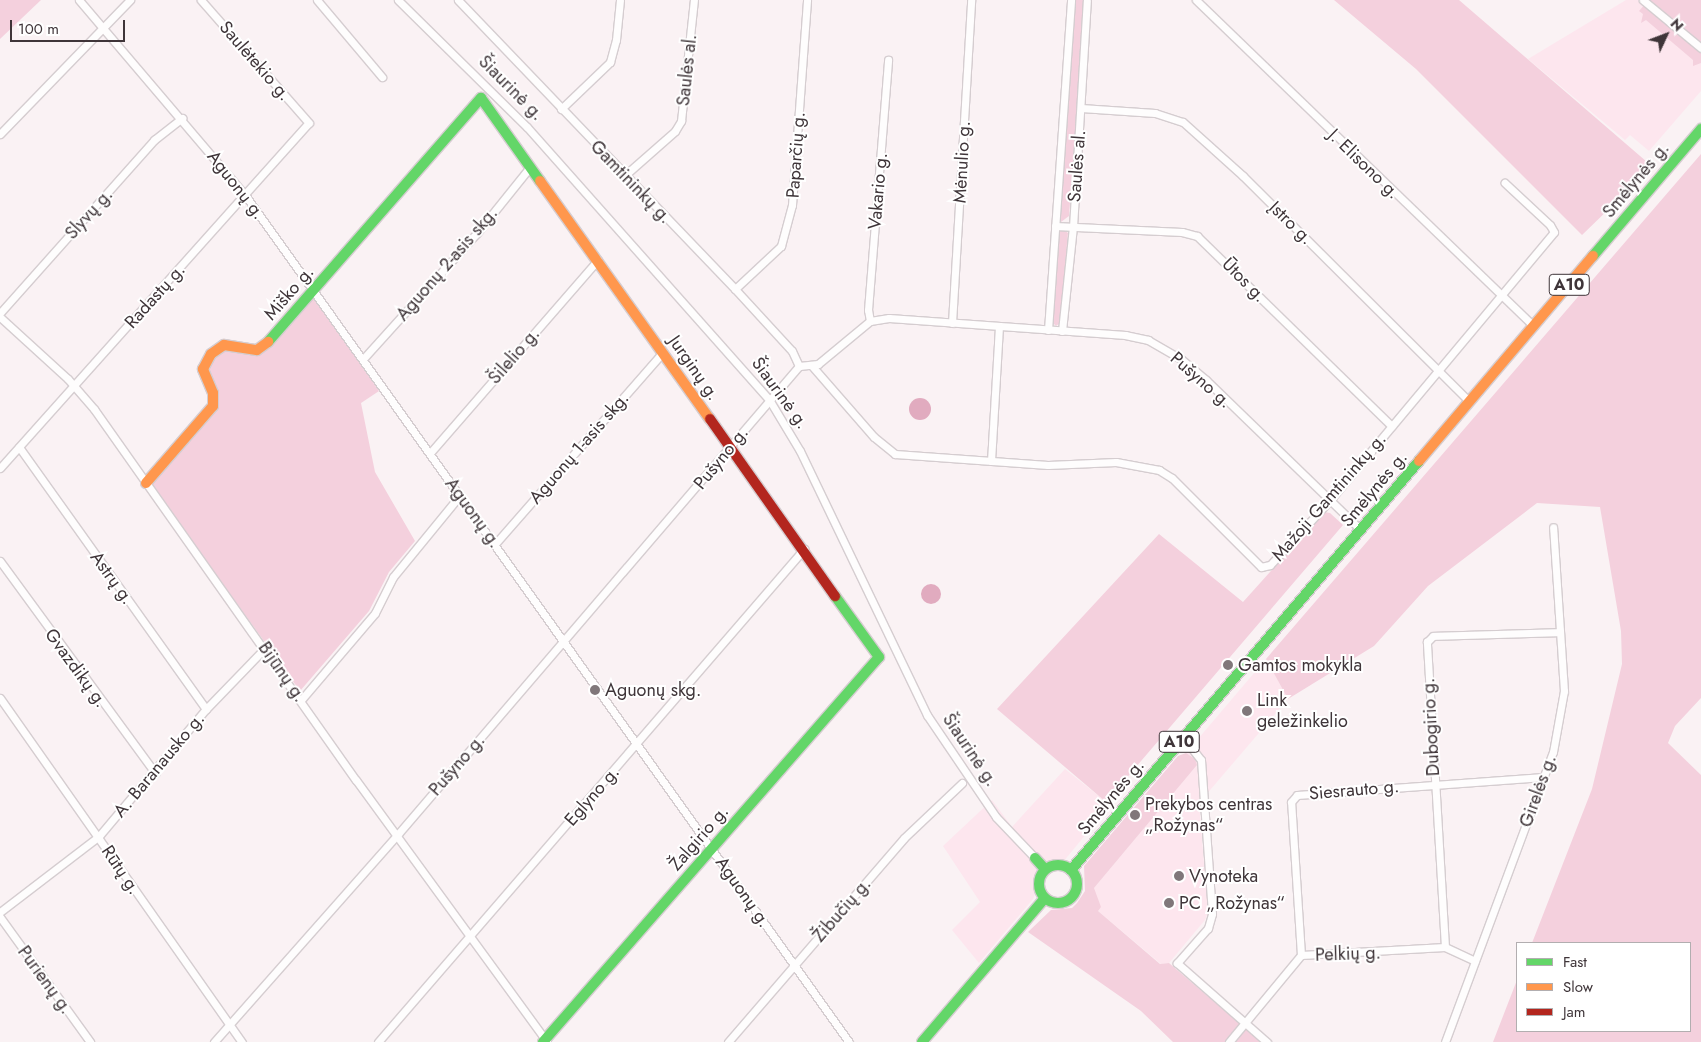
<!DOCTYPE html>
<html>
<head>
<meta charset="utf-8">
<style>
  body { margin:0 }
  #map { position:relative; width:1701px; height:1042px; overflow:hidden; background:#faf2f4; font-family:Jost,sans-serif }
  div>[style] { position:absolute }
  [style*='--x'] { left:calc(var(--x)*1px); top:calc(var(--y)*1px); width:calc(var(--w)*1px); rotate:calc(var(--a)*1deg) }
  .built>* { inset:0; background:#fde6ee }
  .green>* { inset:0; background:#f4d0dd }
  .water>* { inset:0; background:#e1abbf }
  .round { border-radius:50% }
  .roads { filter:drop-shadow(1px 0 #d5cdd0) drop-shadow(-1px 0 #d5cdd0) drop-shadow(0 1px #d5cdd0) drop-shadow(0 -1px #d5cdd0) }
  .street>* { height:7px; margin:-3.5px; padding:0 3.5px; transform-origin:3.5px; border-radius:3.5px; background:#fefdfd }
  .fast>* { height:10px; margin:-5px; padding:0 5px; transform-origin:5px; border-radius:5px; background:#63d668 }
  .fast>.ring { margin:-5px; padding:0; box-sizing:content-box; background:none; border:10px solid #63d668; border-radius:50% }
  .slow>* { height:10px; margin:-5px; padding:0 5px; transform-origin:5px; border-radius:5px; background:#ff974d }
  .jam>* { height:10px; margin:-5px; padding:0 5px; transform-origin:5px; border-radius:5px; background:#b3261e }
  .dots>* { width:14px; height:14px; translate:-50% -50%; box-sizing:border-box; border:2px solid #fff; border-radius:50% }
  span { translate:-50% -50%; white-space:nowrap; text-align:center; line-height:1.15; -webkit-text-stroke:4px #fff; paint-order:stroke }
  .shield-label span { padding:1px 4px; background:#fff; border:1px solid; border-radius:4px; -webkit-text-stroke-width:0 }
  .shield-label { font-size:16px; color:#3f3539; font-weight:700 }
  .street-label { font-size:18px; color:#3f3539 }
  .poi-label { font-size:18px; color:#3f3539 }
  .left { translate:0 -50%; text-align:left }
  .legend { position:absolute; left:1516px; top:942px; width:175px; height:90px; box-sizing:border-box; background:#fff; border:1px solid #b2aeb0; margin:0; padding:6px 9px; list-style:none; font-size:15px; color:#3f3539 }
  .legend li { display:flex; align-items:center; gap:10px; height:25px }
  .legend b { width:25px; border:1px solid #b2aeb0 }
  .north { position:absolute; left:1641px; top:10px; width:50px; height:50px; -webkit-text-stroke:4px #fff; paint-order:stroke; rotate:47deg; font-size:14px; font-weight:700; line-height:20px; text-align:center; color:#3f3539 }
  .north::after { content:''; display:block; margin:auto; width:18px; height:22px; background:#3f3539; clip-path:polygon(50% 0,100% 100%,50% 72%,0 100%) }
  .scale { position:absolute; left:10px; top:20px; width:115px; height:22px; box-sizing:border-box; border:2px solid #3f3539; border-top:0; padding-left:6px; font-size:15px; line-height:18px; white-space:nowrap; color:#3f3539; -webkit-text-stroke:4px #fff; paint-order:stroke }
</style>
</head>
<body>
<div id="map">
  <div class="built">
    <i style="clip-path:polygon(1626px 0,1643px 0,1701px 48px,1701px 91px,1649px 151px,1630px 135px,1625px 140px,1528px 59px)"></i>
    <i style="clip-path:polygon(1266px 659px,1288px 699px,1199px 803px,1208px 912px,1205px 920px,1169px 963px,1161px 964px,1098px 911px,1094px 888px,1197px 765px,1186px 753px)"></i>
    <i style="clip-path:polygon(1065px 769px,1110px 805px,1063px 862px,1046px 861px,1036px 871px,1038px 886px,1033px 899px,979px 963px,952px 930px,980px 902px,943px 846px,992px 800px,1012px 827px)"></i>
  </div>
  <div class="green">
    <i style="clip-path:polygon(0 0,41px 0,0 39px)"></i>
    <i style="clip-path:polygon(1073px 0,1085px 0,1069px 216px,1061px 222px,1058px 220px)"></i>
    <i style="clip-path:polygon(1334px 0,1459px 0,1647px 162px,1613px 205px,1582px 235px,1416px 69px)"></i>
    <i style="clip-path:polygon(1643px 0,1701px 0,1701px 63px,1693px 66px,1693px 60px,1646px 20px,1641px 23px,1643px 14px,1639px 11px,1646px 3px)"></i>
    <i style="clip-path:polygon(1701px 154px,1701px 698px,1675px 726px,1668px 743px,1701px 775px,1701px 1042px,1493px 1042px,1517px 980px,1517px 1031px,1690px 1031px,1690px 943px,1532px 943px,1592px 789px,1622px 664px,1621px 631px,1600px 507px,1537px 503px,1428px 586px,1374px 646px,1288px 699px,1266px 659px)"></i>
    <i style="clip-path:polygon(1063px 229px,1068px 233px,1060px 323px,1056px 326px,1051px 321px,1056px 233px)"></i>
    <i style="clip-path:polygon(314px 296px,379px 391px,361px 403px,375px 472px,415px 541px,389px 572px,369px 611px,300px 691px,150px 483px,218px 405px,218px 396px,207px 375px,210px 361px,227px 347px,257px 353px)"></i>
    <i style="clip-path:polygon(1324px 512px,1330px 513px,1343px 525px,1106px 802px,997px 709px,1159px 534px,1243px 602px)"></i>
    <i style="clip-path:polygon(1186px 753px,1195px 759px,1197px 765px,1094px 888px,1101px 907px,1098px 911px,1160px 964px,1169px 963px,1261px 1042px,1173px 1042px,1141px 1011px,1028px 932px,1051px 910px,1072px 908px,1077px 903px,1085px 891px,1084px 866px,1178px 756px)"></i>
  </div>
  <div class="water">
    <i class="round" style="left:909px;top:398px;width:22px;height:22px"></i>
    <i class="round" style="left:921px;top:584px;width:20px;height:20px"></i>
  </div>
  <div class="roads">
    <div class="street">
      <i style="--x:79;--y:0;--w:256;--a:49.6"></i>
      <i style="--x:245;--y:195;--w:1040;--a:54.51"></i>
      <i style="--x:317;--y:0;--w:101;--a:49.8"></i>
      <i style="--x:398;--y:0;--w:181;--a:44.6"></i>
      <i style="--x:527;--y:127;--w:366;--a:48.4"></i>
      <i style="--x:770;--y:401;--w:58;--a:59"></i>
      <i style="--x:800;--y:451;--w:293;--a:64.3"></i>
      <i style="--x:927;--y:715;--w:123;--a:55.9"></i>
      <i style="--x:996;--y:817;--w:57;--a:46.4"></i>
      <i style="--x:458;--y:0;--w:400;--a:46.2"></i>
      <i style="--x:735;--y:289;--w:84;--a:47.4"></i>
      <i style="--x:792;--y:351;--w:17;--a:65"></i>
      <i style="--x:1196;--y:0;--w:469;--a:44"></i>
      <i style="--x:1643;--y:0;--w:75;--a:39.6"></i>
      <i style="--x:1081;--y:108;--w:74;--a:3.9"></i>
      <i style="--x:1155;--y:113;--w:29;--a:18"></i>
      <i style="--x:1183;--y:122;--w:81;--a:42"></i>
      <i style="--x:1243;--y:176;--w:319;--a:44.9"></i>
      <i style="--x:561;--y:109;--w:68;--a:-43.8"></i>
      <i style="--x:610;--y:62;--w:23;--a:-75"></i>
      <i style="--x:616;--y:40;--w:40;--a:-84.3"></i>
      <i style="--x:0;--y:134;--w:187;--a:-45.9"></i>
      <i style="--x:624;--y:176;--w:68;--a:-41.4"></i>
      <i style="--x:675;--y:131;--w:12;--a:-59"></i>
      <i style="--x:681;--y:121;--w:122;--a:-83.9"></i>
      <i style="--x:1055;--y:226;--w:127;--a:2.7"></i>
      <i style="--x:1182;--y:232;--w:16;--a:15"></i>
      <i style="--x:1197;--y:236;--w:272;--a:44.3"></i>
      <i style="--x:735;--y:289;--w:63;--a:-43.1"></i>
      <i style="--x:781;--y:246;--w:42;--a:-75"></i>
      <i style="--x:792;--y:205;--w:206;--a:-85.8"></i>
      <i style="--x:0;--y:313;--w:232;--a:-48.3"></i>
      <i style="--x:154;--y:140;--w:36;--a:-38"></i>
      <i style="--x:0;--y:317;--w:92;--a:42.4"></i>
      <i style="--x:68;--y:379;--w:40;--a:49"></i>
      <i style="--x:94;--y:409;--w:454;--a:54.8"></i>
      <i style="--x:356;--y:780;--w:324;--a:53.9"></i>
      <i style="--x:870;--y:321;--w:11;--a:-100"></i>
      <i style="--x:868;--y:310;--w:251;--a:-85.4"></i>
      <i style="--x:952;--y:323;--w:324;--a:-86.6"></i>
      <i style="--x:1048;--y:330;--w:331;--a:-86"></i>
      <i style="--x:1062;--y:331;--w:105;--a:-84"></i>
      <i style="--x:1073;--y:227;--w:227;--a:-86.5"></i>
      <i style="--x:363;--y:359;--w:170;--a:-47.9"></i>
      <i style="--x:477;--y:233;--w:85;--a:-51.2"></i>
      <i style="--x:799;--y:366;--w:19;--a:-6"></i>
      <i style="--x:818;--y:364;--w:67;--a:-39.6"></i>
      <i style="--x:870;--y:321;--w:19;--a:-9"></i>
      <i style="--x:889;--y:318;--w:237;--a:4.1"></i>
      <i style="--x:1125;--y:335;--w:24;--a:12"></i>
      <i style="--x:1148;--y:340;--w:38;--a:30"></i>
      <i style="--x:1181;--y:359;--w:33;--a:40"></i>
      <i style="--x:1206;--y:380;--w:214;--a:44.1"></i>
      <i style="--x:812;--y:366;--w:94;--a:48.9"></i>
      <i style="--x:874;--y:437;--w:27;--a:39"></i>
      <i style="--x:895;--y:454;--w:153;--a:4.1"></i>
      <i style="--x:1048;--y:465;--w:68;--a:-2.5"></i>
      <i style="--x:1116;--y:462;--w:44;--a:10.5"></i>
      <i style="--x:1159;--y:470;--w:15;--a:32"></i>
      <i style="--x:1172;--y:478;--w:126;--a:45"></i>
      <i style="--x:1261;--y:567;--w:9;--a:-13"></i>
      <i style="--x:1270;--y:565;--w:88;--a:-47.3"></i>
      <i style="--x:1330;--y:500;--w:349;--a:-50.1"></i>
      <i style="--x:1554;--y:232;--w:8;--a:-120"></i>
      <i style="--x:1550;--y:225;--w:62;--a:-137"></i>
      <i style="--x:19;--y:447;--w:322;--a:54.5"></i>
      <i style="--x:430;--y:453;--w:256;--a:-49"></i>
      <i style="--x:991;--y:461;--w:135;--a:-86.6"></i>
      <i style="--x:0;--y:468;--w:463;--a:-48.2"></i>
      <i style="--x:309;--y:123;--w:164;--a:-131.3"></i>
      <i style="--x:495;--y:544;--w:255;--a:-48.8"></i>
      <i style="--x:0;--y:561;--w:263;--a:53.8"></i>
      <i style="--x:0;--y:698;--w:421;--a:54.9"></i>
      <i style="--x:301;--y:700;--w:114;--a:-49.6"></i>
      <i style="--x:375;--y:613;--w:40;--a:-63.4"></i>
      <i style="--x:393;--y:577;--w:106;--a:-50.7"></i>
      <i style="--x:1183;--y:737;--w:29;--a:52"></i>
      <i style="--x:1201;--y:760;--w:154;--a:85.9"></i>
      <i style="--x:1212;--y:914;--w:15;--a:106"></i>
      <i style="--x:1208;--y:928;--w:47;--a:131.5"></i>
      <i style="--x:1177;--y:963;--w:120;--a:41.3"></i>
      <i style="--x:0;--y:912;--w:125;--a:-37.5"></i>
      <i style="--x:99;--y:836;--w:166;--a:-49.9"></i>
      <i style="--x:206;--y:709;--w:85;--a:-46"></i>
      <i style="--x:0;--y:917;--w:154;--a:54.2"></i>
      <i style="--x:1445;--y:947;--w:306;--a:-93.4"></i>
      <i style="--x:1427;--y:642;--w:8;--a:-45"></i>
      <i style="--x:1433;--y:636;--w:127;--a:-1.8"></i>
      <i style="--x:1301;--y:955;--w:153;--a:-93.7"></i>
      <i style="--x:1291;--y:802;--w:9;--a:-49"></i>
      <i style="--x:1297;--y:795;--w:247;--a:-4.2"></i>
      <i style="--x:214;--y:1042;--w:278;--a:-48.5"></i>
      <i style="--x:398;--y:834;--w:616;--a:-49.41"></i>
      <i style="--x:378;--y:1042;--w:652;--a:-49.17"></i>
      <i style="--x:728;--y:1042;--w:269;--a:-49.2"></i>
      <i style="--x:904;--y:838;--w:80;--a:-43.5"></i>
      <i style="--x:1229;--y:1042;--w:113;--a:-50.4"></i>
      <i style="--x:1301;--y:955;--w:144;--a:-3.2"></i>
      <i style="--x:1445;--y:947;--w:33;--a:25"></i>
      <i style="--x:1445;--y:1042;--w:309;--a:-69.6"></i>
      <i style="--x:1553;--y:752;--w:62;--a:-79.8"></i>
      <i style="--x:1564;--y:691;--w:164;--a:-93.8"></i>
    </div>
    <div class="fast">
      <i style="--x:1593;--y:256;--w:167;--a:-49.6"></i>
      <i style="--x:268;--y:342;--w:324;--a:-48.9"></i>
      <i style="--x:481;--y:98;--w:102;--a:54.6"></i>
      <i style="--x:1035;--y:858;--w:15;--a:48"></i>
      <i class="ring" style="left:1039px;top:865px;width:28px;height:28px"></i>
      <i style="--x:1071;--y:870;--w:537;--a:-49.61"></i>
      <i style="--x:543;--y:1042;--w:511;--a:-48.89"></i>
      <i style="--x:879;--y:657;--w:75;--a:-125.8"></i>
      <i style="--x:922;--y:1042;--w:189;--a:-49.5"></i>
    </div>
    <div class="slow">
      <i style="--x:540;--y:181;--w:292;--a:54.5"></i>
      <i style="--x:1419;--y:461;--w:269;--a:-49.7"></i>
      <i style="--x:146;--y:483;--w:102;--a:-49"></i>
      <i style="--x:213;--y:406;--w:13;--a:-90"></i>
      <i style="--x:213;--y:393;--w:26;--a:-113"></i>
      <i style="--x:203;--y:369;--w:17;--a:-62"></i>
      <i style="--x:211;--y:354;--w:16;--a:-35"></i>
      <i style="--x:224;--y:345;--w:33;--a:9"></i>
      <i style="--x:257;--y:350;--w:14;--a:-36"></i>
    </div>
    <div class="jam">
      <i style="--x:710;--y:419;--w:217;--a:54.8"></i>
    </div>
  </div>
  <div class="dots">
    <i style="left:1228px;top:665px;background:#80777a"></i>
    <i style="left:595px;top:690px;background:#80777a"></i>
    <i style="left:1247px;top:711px;background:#80777a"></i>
    <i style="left:1135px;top:815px;background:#80777a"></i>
    <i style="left:1179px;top:876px;background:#80777a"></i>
    <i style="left:1169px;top:903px;background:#80777a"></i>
  </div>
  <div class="shield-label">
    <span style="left:1569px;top:285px">A10</span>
    <span style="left:1179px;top:742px">A10</span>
  </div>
  <div class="street-label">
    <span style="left:255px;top:61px;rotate:49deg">Saulėtekio g.</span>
    <span style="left:687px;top:70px;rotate:-84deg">Saulės al.</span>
    <span style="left:511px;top:88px;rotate:45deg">Šiaurinė g.</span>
    <span style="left:796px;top:155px;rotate:-86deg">Paparčių g.</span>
    <span style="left:962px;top:162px;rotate:-87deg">Mėnulio g.</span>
    <span style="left:1364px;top:164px;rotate:44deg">J. Elisono g.</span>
    <span style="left:1077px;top:166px;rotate:-86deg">Saulės al.</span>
    <span style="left:1636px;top:180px;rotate:-50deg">Smėlynės g.</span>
    <span style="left:631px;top:182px;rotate:46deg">Gamtininkų g.</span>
    <span style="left:236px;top:185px;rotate:52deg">Aguonų g.</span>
    <span style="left:878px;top:191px;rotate:-85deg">Vakario g.</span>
    <span style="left:89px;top:214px;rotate:-48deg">Slyvų g.</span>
    <span style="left:1291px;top:223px;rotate:44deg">Įstro g.</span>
    <span style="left:447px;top:264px;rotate:-49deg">Aguonų 2-asis skg.</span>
    <span style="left:1244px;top:280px;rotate:45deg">Ūtos g.</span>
    <span style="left:289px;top:293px;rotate:-49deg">Miško g.</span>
    <span style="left:155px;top:296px;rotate:-48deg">Radastų g.</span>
    <span style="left:514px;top:356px;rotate:-49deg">Šilelio g.</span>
    <span style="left:694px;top:368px;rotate:55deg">Jurginų g.</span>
    <span style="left:1201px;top:380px;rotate:41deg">Pušyno g.</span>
    <span style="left:780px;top:393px;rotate:54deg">Šiaurinė g.</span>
    <span style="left:579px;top:448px;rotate:-49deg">Aguonų 1-asis skg.</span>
    <span style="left:721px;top:458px;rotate:-51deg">Pušyno g.</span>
    <span style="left:1374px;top:489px;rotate:-50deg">Smėlynės g.</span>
    <span style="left:1329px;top:497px;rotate:-49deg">Mažoji Gamtininkų g.</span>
    <span style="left:473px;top:513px;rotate:54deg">Aguonų g.</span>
    <span style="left:112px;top:578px;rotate:54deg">Astrų g.</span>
    <span style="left:76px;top:668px;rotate:54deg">Gvazdikų g.</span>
    <span style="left:282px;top:672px;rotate:55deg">Bijūnų g.</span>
    <span style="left:1431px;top:727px;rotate:-93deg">Dubogirio g.</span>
    <span style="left:970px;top:750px;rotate:56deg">Šiaurinė g.</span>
    <span style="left:159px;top:765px;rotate:-50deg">A. Baranausko g.</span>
    <span style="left:457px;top:765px;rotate:-49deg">Pušyno g.</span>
    <span style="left:1354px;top:790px;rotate:-5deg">Siesrauto g.</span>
    <span style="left:1538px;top:791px;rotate:-70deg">Girelės g.</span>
    <span style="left:592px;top:796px;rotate:-49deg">Eglyno g.</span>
    <span style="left:1111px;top:797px;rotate:-50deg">Smėlynės g.</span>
    <span style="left:699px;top:838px;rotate:-49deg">Žalgirio g.</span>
    <span style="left:121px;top:870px;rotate:56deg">Rūtų g.</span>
    <span style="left:743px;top:892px;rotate:55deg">Aguonų g.</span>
    <span style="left:842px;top:910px;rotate:-49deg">Žibučių g.</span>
    <span style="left:1348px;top:954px;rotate:-2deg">Pelkių g.</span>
    <span style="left:45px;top:980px;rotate:54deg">Purienų g.</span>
  </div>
  <div class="poi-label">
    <span class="left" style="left:1238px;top:665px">Gamtos mokykla</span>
    <span class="left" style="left:605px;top:690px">Aguonų skg.</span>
    <span class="left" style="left:1257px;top:711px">Link<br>geležinkelio</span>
    <span class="left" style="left:1145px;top:815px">Prekybos centras<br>„Rožynas“</span>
    <span class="left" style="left:1189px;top:876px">Vynoteka</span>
    <span class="left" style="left:1179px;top:903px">PC „Rožynas“</span>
  </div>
  <ul class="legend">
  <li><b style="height:6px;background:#63d668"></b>Fast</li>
  <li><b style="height:6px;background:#ff974d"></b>Slow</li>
  <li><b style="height:6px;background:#b3261e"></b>Jam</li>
  </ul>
  <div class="north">N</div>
  <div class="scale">100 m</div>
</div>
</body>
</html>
